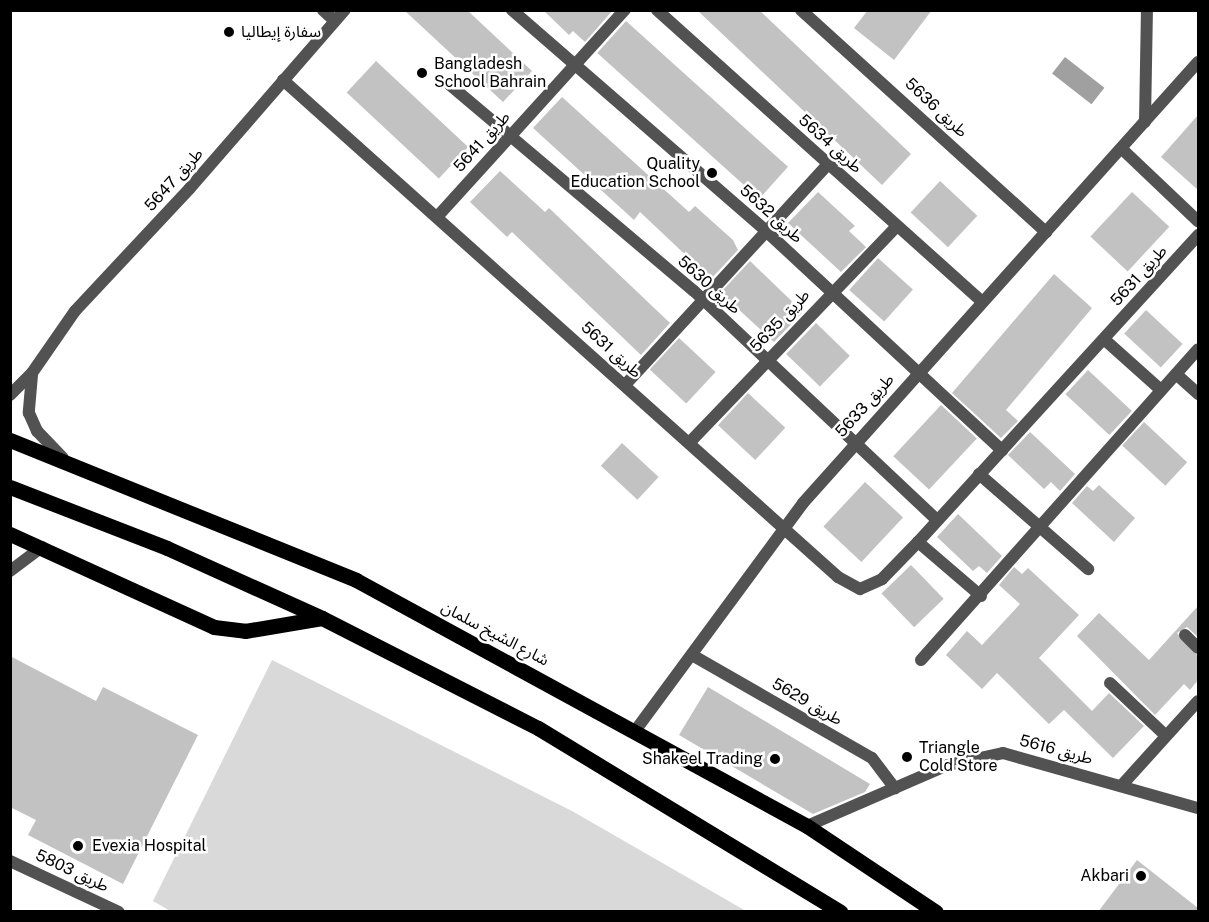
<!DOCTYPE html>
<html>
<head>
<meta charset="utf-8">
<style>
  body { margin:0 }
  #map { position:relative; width:1209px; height:922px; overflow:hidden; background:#fff; font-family:"Public Sans","Noto Sans Arabic",sans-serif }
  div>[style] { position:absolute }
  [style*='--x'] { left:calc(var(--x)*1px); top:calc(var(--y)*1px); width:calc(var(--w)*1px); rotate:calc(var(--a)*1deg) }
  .green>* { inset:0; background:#d9d9d9 }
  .water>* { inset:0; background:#a0a0a0; transform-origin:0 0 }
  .building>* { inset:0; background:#c2c2c2; transform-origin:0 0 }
  .street>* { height:12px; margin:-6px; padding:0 6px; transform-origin:6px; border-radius:6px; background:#525252 }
  .primary>* { height:15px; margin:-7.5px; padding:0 7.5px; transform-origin:7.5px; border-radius:7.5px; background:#000 }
  .dots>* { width:16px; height:16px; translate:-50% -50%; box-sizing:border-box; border:3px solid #fff; border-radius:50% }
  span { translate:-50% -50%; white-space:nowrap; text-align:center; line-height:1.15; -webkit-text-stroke:5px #fff; paint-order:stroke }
  .poi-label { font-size:16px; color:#000 }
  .left { translate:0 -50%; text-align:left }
  .right { translate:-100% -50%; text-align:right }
  .street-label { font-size:16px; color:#000 }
  .frame { position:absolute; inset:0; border:12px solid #000; pointer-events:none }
</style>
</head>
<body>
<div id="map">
  <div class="green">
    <i style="clip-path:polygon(272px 660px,572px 811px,746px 911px,172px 912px,153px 901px)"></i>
  </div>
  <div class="water">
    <i style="left:1065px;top:57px;width:50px;height:21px;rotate:38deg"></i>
  </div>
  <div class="building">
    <i style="clip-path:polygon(404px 10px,467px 10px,532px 71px,503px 102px)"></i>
    <i style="clip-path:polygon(543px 10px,613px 10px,585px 42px,573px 31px,569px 35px)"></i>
    <i style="clip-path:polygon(697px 10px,759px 10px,911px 154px,882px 185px)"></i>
    <i style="clip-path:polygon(868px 10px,932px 10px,894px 60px,854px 28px)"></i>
    <i style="left:626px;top:21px;width:218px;height:43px;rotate:42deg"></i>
    <i style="left:376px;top:61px;width:126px;height:43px;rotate:43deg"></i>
    <i style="clip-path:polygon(562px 97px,689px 212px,695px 206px,733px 240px,738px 250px,711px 279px,640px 212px,634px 220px,533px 128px)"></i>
    <i style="clip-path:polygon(1198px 115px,1198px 190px,1161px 157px)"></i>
    <i style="clip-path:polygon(500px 171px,545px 212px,549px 208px,670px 323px,641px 355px,512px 232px,507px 237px,470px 202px)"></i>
    <i style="left:940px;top:181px;width:51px;height:43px;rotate:43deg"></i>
    <i style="clip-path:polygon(818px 192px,855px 226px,849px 231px,866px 247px,841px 272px,788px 223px)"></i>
    <i style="left:1132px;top:192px;width:51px;height:61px;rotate:43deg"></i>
    <i style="left:878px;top:258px;width:47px;height:43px;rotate:42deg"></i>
    <i style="clip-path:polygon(750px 261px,803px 312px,774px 342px,724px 296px,723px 290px)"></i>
    <i style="clip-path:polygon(1054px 274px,1092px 308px,1006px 410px,1018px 421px,1001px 438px,952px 393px)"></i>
    <i style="left:1146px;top:310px;width:50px;height:32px;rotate:43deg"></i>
    <i style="left:816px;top:323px;width:47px;height:43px;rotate:44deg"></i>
    <i style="left:679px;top:338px;width:50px;height:43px;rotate:43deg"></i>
    <i style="left:1088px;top:370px;width:60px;height:33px;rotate:43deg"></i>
    <i style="left:748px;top:393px;width:51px;height:44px;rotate:43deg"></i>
    <i style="left:941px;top:405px;width:49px;height:70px;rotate:43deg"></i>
    <i style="left:1144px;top:422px;width:59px;height:32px;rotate:43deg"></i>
    <i style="clip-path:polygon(1030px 432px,1075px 474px,1060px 491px,1051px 482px,1044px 489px,1008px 455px)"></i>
    <i style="left:622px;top:443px;width:50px;height:31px;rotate:43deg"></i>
    <i style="left:865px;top:482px;width:52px;height:61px;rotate:43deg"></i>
    <i style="clip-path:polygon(1099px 485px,1135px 518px,1114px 542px,1072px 503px,1087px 486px,1093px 491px)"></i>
    <i style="clip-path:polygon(958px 514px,1002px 556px,987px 573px,979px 566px,973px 571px,937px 537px)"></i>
    <i style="left:911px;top:565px;width:47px;height:41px;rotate:46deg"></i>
    <i style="clip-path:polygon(1014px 567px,1022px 574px,1028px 568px,1079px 615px,1039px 658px,1092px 711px,1109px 693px,1144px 726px,1113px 758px,1064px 710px,1049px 724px,997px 673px,982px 689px,946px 655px,967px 631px,982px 645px,1020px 604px,999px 585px)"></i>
    <i style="clip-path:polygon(1198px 606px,1198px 637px,1187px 627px,1177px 633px,1198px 656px,1198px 680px,1190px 690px,1184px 684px,1155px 715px,1077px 636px,1099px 613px,1149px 660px)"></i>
    <i style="clip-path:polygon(10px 656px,96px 701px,103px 687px,198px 735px,123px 884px,28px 835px,36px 820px,10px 807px)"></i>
    <i style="clip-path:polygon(708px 687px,870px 784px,865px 792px,813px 814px,679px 735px)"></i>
    <i style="clip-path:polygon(1137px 860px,1198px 908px,1198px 912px,1098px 912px)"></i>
  </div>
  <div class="street">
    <i style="--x:323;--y:10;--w:16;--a:43"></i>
    <i style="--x:512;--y:10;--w:338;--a:41"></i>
    <i style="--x:767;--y:232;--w:321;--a:42.9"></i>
    <i style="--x:657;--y:10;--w:437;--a:41.9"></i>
    <i style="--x:801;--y:10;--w:331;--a:42.2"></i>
    <i style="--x:283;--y:80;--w:745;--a:41.84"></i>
    <i style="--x:838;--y:577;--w:25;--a:29"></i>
    <i style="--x:860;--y:589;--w:24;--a:-24"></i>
    <i style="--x:882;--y:579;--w:52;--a:-45.8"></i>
    <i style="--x:918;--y:542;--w:416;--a:-47.6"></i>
    <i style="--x:450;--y:85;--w:319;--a:40.2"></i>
    <i style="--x:694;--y:291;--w:334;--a:43.3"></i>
    <i style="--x:1145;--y:122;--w:112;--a:-89"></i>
    <i style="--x:1122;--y:149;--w:105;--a:43.5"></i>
    <i style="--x:437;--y:217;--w:280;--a:-47.8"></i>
    <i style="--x:1105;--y:340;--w:75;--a:41.8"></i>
    <i style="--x:1176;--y:374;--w:30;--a:42"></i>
    <i style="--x:32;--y:375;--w:38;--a:95"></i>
    <i style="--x:29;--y:413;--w:20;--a:66"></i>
    <i style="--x:37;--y:431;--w:37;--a:46"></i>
    <i style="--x:625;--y:385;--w:300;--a:-47.4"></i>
    <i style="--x:10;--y:395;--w:31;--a:-45"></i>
    <i style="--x:32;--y:373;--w:75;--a:-55.3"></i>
    <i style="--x:75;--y:311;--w:168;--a:-46.9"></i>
    <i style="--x:190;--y:188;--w:236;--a:-49"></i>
    <i style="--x:690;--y:442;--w:299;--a:-46.2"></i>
    <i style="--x:979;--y:474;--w:145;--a:41.1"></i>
    <i style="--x:918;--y:542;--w:83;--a:40.6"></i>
    <i style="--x:10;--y:571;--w:40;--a:-37"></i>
    <i style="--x:1185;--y:635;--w:18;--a:45"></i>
    <i style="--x:692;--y:655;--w:207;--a:29.8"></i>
    <i style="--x:872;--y:758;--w:38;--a:53"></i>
    <i style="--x:921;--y:660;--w:416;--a:-48.3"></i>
    <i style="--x:1110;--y:683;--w:76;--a:43.4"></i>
    <i style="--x:635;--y:731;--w:283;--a:-53.6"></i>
    <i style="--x:803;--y:503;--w:592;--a:-48.15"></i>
    <i style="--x:1122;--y:785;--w:113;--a:-47.9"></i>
    <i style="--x:807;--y:826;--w:154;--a:-23.4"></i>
    <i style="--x:948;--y:765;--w:56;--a:-12.3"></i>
    <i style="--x:1003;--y:753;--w:203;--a:15.8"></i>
    <i style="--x:10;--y:861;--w:120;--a:25.1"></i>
  </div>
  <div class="primary">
    <i style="--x:10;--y:440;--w:373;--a:22"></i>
    <i style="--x:356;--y:580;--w:514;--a:28.61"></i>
    <i style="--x:807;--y:826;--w:155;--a:33.7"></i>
    <i style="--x:10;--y:487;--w:168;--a:21.2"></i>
    <i style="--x:167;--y:548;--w:170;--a:24.3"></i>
    <i style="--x:322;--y:618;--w:242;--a:27"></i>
    <i style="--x:538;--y:728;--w:354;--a:31.3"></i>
    <i style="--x:10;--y:534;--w:224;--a:24.5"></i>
    <i style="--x:214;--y:627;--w:31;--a:7"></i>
    <i style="--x:245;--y:631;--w:78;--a:-9.6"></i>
  </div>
  <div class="dots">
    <i style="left:229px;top:32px;background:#000"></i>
    <i style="left:422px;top:73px;background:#000"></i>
    <i style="left:712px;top:173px;background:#000"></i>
    <i style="left:907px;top:757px;background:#000"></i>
    <i style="left:775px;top:759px;background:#000"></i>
    <i style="left:78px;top:846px;background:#000"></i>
    <i style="left:1141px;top:876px;background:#000"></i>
  </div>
  <div class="poi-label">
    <span class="left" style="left:241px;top:32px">سفارة إيطاليا</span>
    <span class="left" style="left:434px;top:73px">Bangladesh<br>School Bahrain</span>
    <span class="right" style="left:700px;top:173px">Quality<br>Education School</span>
    <span class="left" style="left:919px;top:757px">Triangle<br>Cold Store</span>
    <span class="right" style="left:763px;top:759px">Shakeel Trading</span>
    <span class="left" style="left:92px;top:846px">Evexia Hospital</span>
    <span class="right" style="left:1129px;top:876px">Akbari</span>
  </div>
  <div class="street-label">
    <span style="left:936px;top:108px;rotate:43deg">طريق 5636</span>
    <span style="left:482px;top:142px;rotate:-48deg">طريق 5641</span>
    <span style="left:830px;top:144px;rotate:42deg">طريق 5634</span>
    <span style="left:174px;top:180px;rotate:-48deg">طريق 5647</span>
    <span style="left:771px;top:214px;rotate:42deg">طريق 5632</span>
    <span style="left:1139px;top:276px;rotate:-48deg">طريق 5631</span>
    <span style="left:709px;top:285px;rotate:42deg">طريق 5630</span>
    <span style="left:780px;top:321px;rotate:-47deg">طريق 5635</span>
    <span style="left:611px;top:350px;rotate:42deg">طريق 5631</span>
    <span style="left:865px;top:406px;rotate:-48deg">طريق 5633</span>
    <span style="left:495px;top:634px;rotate:28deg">شارع الشيخ سلمان</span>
    <span style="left:807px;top:702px;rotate:30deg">طريق 5629</span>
    <span style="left:1056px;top:750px;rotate:15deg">طريق 5616</span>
    <span style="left:72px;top:871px;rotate:25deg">طريق 5803</span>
  </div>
  <div class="frame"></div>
</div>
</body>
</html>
